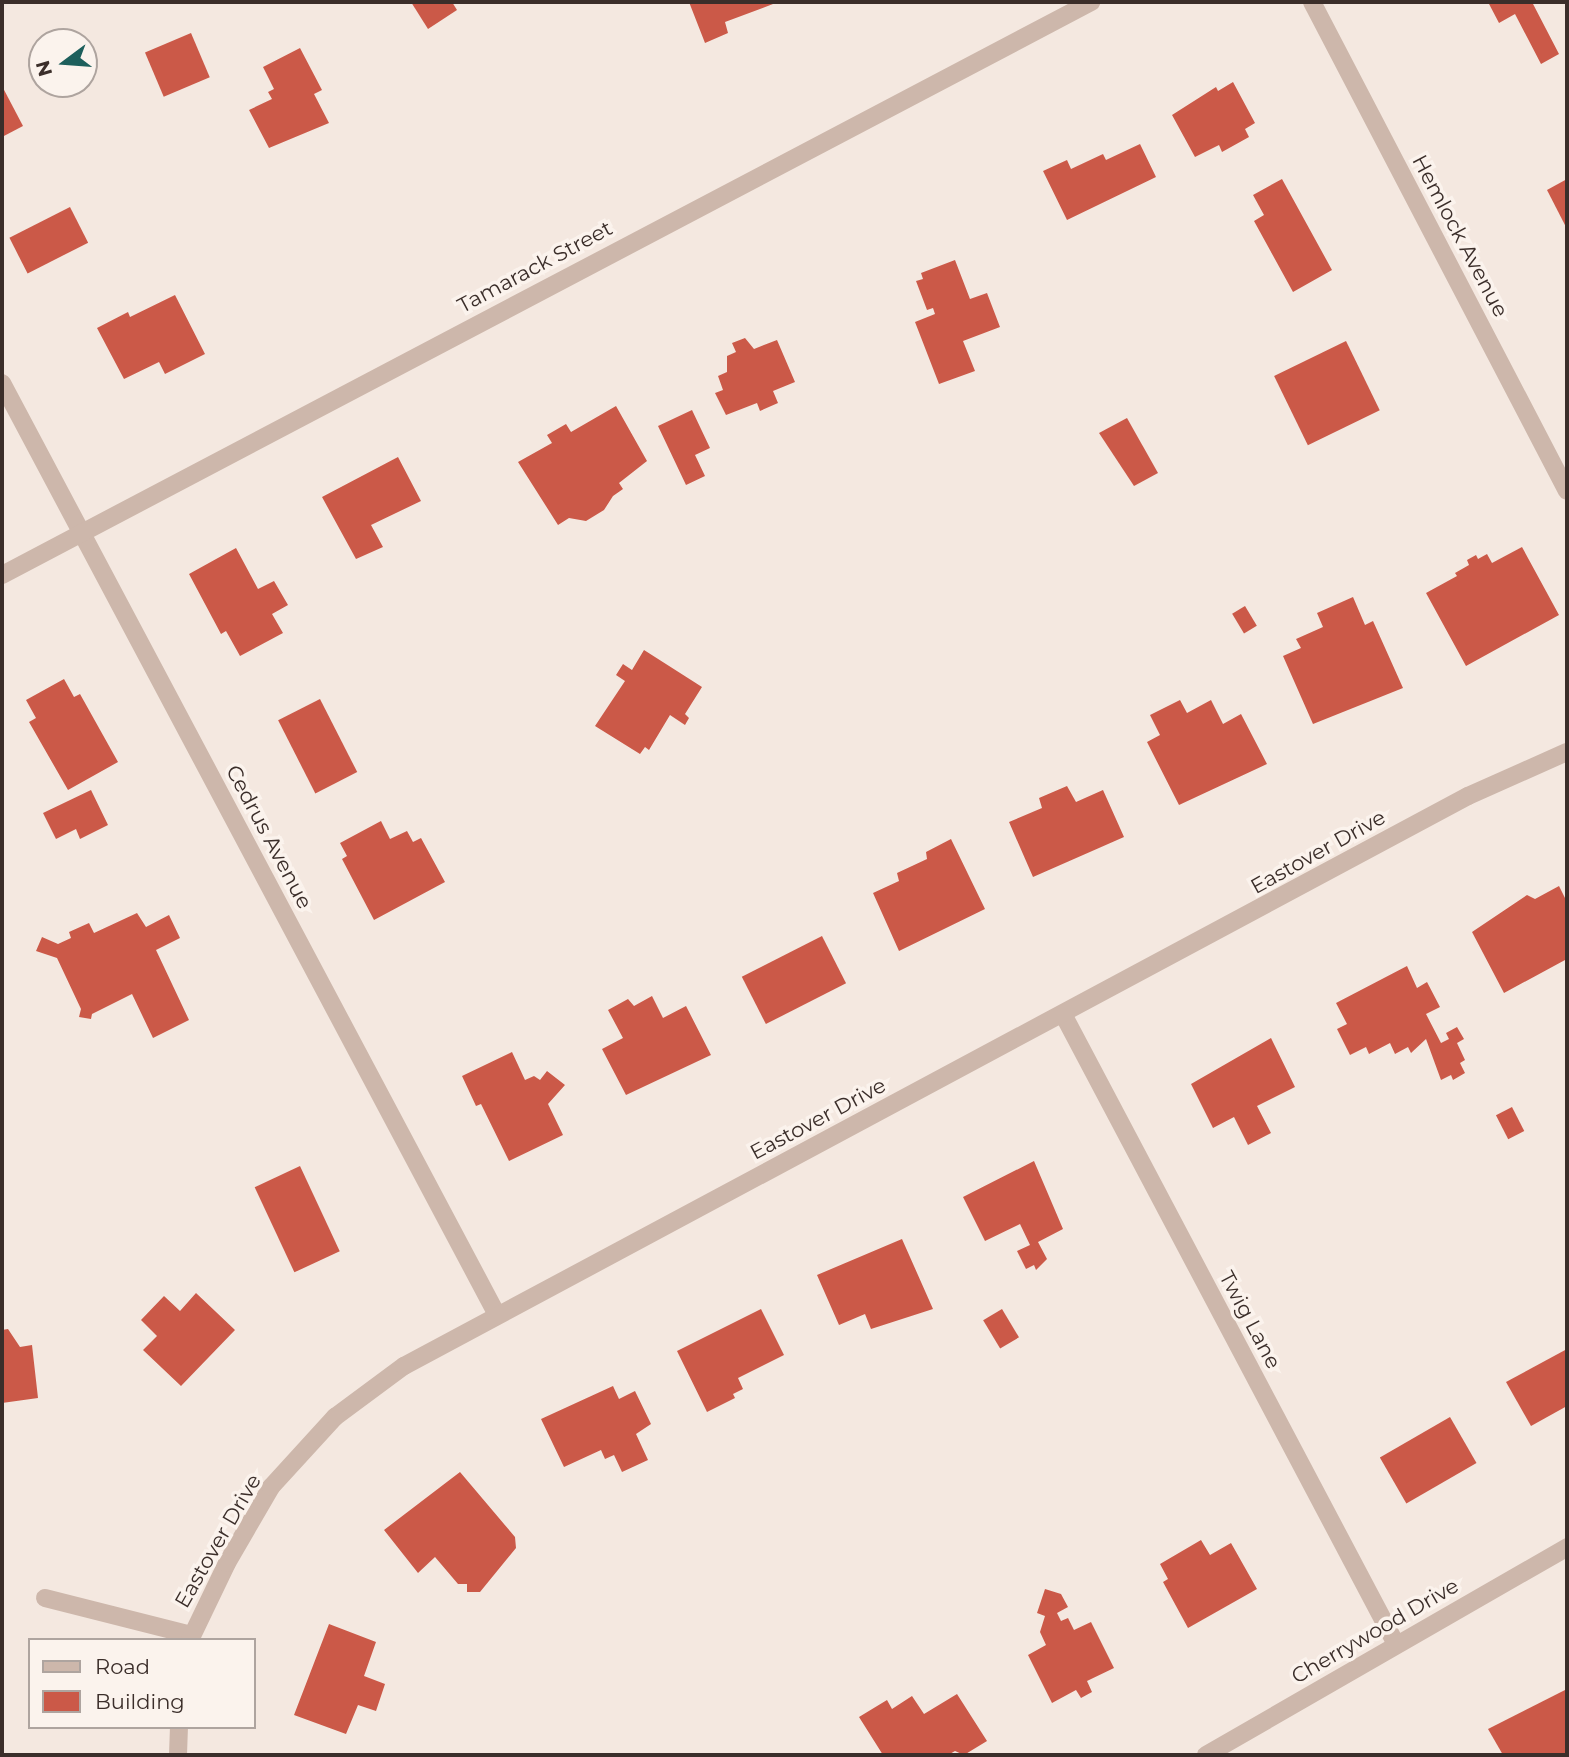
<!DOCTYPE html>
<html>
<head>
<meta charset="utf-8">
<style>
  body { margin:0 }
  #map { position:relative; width:1569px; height:1757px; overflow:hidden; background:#f4e8e0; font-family:Montserrat,sans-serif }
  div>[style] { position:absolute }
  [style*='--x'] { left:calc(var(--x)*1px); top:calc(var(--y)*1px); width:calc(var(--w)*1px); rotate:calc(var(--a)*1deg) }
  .building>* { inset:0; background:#cb5948; transform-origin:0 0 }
  .street>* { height:18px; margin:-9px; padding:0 9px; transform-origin:9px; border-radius:9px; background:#cdb7ab }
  span { translate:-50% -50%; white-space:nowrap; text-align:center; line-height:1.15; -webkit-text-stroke:7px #fbf3ed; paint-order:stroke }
  .street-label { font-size:21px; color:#3b2e2a }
  .frame { position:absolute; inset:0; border:4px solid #3b2e2a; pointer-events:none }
  .legend { position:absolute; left:28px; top:1638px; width:228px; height:91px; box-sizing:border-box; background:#fbf3ed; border:2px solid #aea49f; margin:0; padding:9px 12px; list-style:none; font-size:21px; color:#3b2e2a }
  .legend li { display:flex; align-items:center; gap:14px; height:35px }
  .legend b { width:35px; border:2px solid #aea49f }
  .north { position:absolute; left:28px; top:28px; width:70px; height:70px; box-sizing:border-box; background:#fbf3ed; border:2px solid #aea49f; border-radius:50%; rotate:254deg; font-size:19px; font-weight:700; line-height:28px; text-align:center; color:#3b2e2a }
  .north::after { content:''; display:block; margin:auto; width:24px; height:32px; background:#1d5f5c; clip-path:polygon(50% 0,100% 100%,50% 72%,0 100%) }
</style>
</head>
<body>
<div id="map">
  <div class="building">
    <i style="clip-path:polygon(411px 2px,452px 2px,457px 10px,428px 29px)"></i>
    <i style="clip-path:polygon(689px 2px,772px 2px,773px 4px,725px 22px,728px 33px,705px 43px)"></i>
    <i style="clip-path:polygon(1488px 2px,1532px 2px,1559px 54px,1541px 64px,1515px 14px,1499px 23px)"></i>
    <i style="left:191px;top:33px;width:48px;height:50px;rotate:67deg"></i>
    <i style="clip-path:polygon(300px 48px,322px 90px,314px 94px,329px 123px,269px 148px,249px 110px,272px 99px,268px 92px,274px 89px,263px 67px)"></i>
    <i style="clip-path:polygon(1233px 82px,1255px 123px,1245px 129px,1249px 137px,1222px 152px,1219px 145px,1195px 157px,1172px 115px,1216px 87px,1218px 91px)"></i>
    <i style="clip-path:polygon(2px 86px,23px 126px,2px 137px)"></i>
    <i style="clip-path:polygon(1140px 144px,1156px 177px,1067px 220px,1043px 171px,1067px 160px,1071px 169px,1103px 154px,1106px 160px)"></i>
    <i style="clip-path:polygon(1282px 179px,1332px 270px,1293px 292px,1254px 221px,1264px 215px,1253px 195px)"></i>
    <i style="clip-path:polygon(1567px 179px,1567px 229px,1547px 190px)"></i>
    <i style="left:70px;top:207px;width:40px;height:68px;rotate:63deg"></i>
    <i style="clip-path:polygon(955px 260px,970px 299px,987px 293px,1000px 327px,963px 341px,975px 371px,939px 384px,915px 322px,935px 314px,933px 308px,927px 310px,916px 281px,923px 279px,921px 273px)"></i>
    <i style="clip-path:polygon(175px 295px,205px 354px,165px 374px,159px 362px,124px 379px,97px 328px,128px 312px,130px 317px)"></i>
    <i style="clip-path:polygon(745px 338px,754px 349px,777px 340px,795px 382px,773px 391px,778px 403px,760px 411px,757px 403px,726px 415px,715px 393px,723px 390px,718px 376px,727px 372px,727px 356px,736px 352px,732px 343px)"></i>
    <i style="left:1346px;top:341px;width:77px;height:80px;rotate:64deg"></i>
    <i style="clip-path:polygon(616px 406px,647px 461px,619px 483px,623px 489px,613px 496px,604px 510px,586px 521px,569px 518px,558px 525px,518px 462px,552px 443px,547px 435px,566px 424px,571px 432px)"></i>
    <i style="clip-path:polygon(692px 410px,710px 448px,695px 455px,705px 476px,686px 485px,658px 426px)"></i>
    <i style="clip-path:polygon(1127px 418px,1158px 473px,1134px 486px,1099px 433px)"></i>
    <i style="clip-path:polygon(398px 457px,421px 501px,371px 525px,383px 547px,356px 559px,322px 497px)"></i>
    <i style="clip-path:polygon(1522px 547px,1559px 615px,1466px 666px,1426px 593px,1457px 576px,1455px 573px,1469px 565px,1467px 560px,1476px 555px,1478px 559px,1487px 554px,1492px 563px)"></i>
    <i style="clip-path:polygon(236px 548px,258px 589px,274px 581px,288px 605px,272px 614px,283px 633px,240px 656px,226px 631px,221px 634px,189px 574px)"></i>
    <i style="clip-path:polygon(1353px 597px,1365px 625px,1373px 621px,1403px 688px,1313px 724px,1283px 656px,1301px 648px,1296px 639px,1323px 627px,1317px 613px)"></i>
    <i style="left:1245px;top:606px;width:23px;height:15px;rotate:59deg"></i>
    <i style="clip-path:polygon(644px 650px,702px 687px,685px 714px,689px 718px,685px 725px,670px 715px,649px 750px,645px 747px,640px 754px,595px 726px,625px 681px,616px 675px,623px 664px,632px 670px)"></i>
    <i style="clip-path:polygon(64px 679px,74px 697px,80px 694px,118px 762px,68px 790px,29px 722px,36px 718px,26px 700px)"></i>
    <i style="left:320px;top:699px;width:82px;height:47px;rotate:63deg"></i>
    <i style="clip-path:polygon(1180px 700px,1187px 713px,1211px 700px,1223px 724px,1241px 714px,1267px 764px,1179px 805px,1147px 742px,1160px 735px,1150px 715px)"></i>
    <i style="clip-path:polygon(1067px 786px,1076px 802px,1103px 790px,1124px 837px,1033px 877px,1009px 822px,1042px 808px,1039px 798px)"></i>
    <i style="clip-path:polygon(91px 790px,108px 825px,80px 839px,76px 829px,56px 839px,43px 813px)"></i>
    <i style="clip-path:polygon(381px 821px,390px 839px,407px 831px,413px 842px,421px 838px,445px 882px,374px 920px,342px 859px,347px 856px,340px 843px)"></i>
    <i style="clip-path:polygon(951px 839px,985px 909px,899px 951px,873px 893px,899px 881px,897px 873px,927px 859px,926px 852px)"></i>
    <i style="clip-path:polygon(1559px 886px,1567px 902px,1567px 965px,1565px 960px,1504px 993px,1472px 932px,1527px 895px,1535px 899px)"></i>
    <i style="clip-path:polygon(137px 913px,146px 927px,169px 915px,180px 938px,156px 950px,189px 1020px,153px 1038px,132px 994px,92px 1014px,91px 1019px,79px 1017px,81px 1009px,57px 958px,36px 951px,42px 937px,58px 944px,71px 938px,69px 932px,89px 923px,94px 933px)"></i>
    <i style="left:822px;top:936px;width:53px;height:90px;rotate:63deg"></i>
    <i style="clip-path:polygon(1407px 966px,1417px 988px,1427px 982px,1440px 1007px,1426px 1014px,1441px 1043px,1449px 1039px,1446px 1033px,1457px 1027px,1464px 1039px,1457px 1043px,1465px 1060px,1460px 1063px,1465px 1073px,1453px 1080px,1451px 1075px,1441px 1080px,1426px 1039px,1411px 1053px,1408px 1047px,1395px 1054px,1390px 1043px,1369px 1054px,1366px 1047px,1350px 1055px,1337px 1029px,1347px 1024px,1336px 1003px)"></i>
    <i style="clip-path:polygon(652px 996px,663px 1018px,686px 1006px,711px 1055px,626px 1095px,602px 1049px,623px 1038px,608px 1010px,628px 999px,634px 1006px)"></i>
    <i style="clip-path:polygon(1271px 1038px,1295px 1087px,1257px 1106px,1271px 1133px,1248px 1145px,1234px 1117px,1213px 1128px,1191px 1084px)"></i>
    <i style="clip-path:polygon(512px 1052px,525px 1080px,534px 1076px,540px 1080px,547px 1071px,565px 1085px,548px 1104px,563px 1135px,509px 1161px,481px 1104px,476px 1106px,462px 1076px)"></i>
    <i style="left:1512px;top:1107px;width:27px;height:18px;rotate:63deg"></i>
    <i style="clip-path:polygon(1034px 1161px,1063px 1229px,1038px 1242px,1047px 1259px,1036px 1270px,1034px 1265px,1026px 1269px,1017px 1251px,1030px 1245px,1020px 1224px,985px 1241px,963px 1197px)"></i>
    <i style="left:300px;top:1166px;width:94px;height:50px;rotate:65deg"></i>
    <i style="clip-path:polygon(902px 1239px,933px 1309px,871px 1329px,865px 1314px,839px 1325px,817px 1275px)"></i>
    <i style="clip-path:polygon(196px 1293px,235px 1330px,181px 1386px,143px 1350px,157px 1336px,141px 1320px,164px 1296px,180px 1311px)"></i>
    <i style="clip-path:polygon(761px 1309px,784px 1355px,738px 1378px,743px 1389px,733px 1394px,735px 1398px,707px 1412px,677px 1351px)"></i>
    <i style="left:1002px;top:1309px;width:33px;height:22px;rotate:59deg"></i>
    <i style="clip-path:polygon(8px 1329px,20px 1347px,32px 1345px,38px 1398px,2px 1403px,2px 1330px)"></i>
    <i style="clip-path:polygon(1567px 1349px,1567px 1406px,1531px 1426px,1506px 1382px)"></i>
    <i style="clip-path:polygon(613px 1386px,619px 1399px,635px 1391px,651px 1424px,636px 1434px,648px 1460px,622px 1472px,614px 1455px,605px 1459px,601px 1450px,564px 1467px,541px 1419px)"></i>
    <i style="left:1450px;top:1417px;width:53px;height:81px;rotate:60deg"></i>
    <i style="clip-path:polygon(460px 1472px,515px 1537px,516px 1548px,480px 1592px,467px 1592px,467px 1584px,458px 1584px,435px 1557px,418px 1573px,384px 1530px)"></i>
    <i style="clip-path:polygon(1201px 1540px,1210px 1555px,1231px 1543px,1257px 1589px,1188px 1628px,1163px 1582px,1168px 1579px,1160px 1564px)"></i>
    <i style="clip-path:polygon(1045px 1589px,1061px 1594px,1068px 1607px,1057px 1613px,1061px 1621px,1068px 1618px,1074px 1630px,1091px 1622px,1114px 1668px,1087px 1681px,1092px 1692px,1081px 1698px,1076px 1690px,1052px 1703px,1028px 1655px,1046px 1645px,1040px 1632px,1045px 1616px,1037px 1613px)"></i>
    <i style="clip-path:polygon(329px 1624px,376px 1642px,364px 1676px,385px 1684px,376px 1711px,358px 1705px,346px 1734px,294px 1715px)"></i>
    <i style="clip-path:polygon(1567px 1689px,1567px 1753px,1503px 1755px,1488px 1729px)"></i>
    <i style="clip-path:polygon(957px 1694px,987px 1741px,964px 1755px,955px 1751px,948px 1755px,883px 1755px,859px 1717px,887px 1700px,892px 1709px,912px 1696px,924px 1714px)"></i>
  </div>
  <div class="street">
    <i style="--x:1312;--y:2;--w:551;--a:62.46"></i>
    <i style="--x:2;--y:383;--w:1053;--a:62.02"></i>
    <i style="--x:2;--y:575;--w:1231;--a:-27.75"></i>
    <i style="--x:1064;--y:1016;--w:710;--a:62.14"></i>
    <i style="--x:45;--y:1598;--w:151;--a:14.2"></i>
    <i style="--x:190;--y:1640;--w:85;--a:-64.3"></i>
    <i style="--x:227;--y:1563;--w:88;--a:-59.9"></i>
    <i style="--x:271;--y:1487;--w:95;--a:-47.6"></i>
    <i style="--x:335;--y:1417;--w:86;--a:-36.5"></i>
    <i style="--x:404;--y:1366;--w:1207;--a:-28.18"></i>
    <i style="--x:1468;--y:796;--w:108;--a:-24"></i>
    <i style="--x:178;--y:1755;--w:28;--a:-88"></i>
    <i style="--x:1206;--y:1755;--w:417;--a:-29.9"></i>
  </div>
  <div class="street-label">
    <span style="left:1460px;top:236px;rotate:62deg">Hemlock Avenue</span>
    <span style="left:535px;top:267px;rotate:-28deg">Tamarack Street</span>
    <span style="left:269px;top:837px;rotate:62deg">Cedrus Avenue</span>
    <span style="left:1318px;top:852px;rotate:-29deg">Eastover Drive</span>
    <span style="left:818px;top:1119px;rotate:-28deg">Eastover Drive</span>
    <span style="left:1250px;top:1320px;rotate:62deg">Twig Lane</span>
    <span style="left:218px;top:1541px;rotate:-60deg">Eastover Drive</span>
    <span style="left:1375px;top:1631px;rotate:-30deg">Cherrywood Drive</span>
  </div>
  <div class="frame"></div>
  <ul class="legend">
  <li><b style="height:9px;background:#cdb7ab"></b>Road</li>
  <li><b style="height:19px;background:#cb5948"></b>Building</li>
  </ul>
  <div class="north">N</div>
</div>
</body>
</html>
